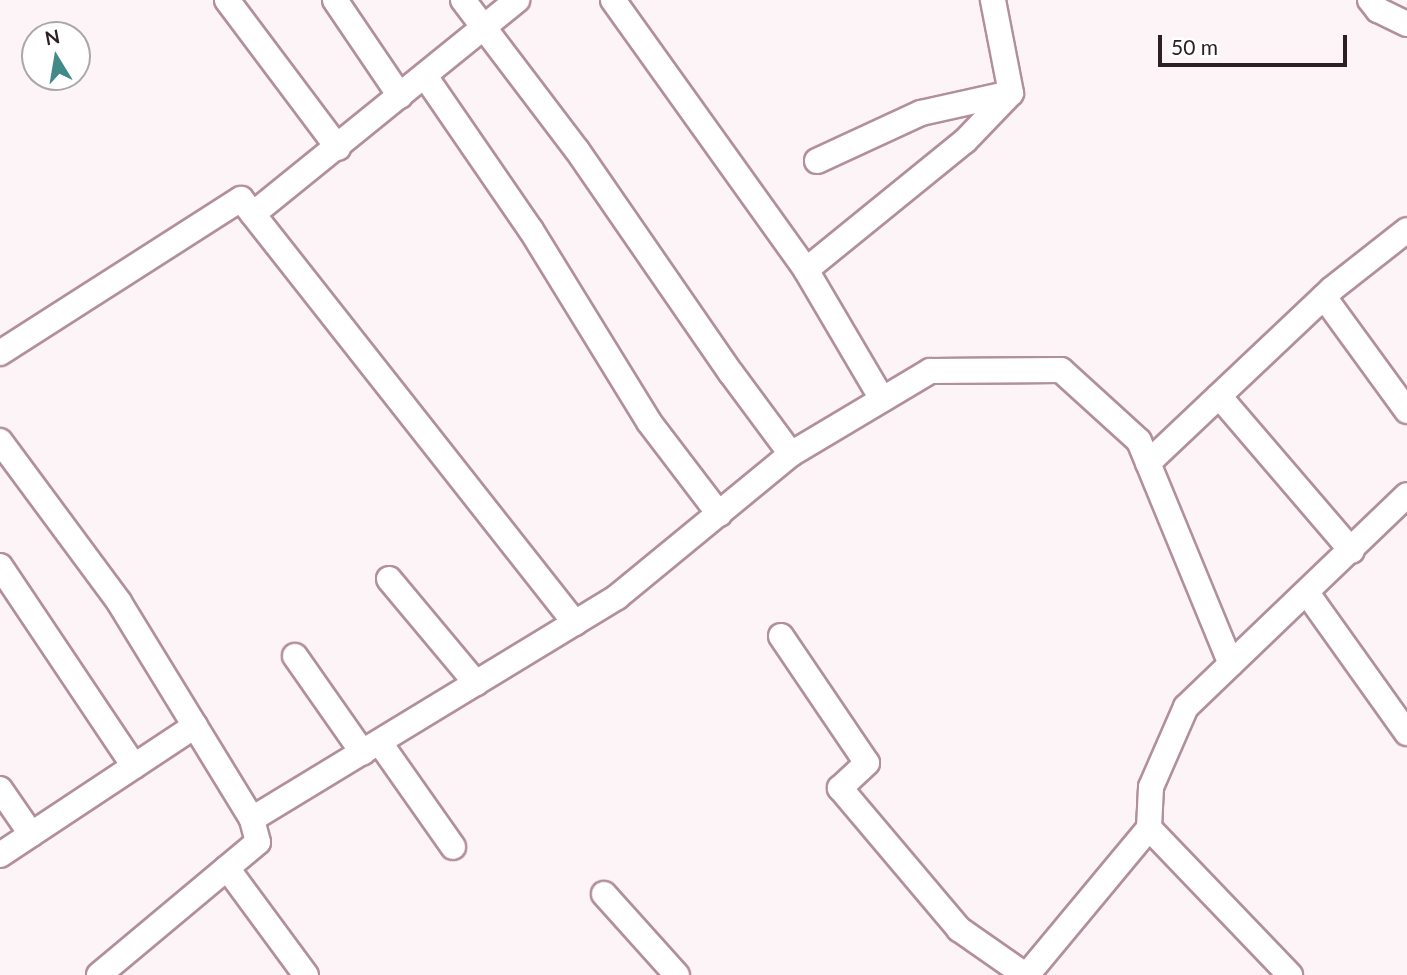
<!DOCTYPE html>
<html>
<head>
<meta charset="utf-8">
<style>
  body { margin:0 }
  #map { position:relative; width:1407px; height:975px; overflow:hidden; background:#fcf4f6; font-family:Lato,sans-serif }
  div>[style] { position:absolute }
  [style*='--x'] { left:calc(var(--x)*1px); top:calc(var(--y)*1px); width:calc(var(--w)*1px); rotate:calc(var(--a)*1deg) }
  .roads { filter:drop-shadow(2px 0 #b29099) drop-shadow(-2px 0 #b29099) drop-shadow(0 2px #b29099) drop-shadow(0 -2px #b29099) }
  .minor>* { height:24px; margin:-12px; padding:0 12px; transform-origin:12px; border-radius:12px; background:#fff }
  span { translate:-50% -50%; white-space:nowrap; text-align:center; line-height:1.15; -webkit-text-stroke:7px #fff; paint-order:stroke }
  .north { position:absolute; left:21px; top:21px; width:70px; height:70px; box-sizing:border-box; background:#fff; border:2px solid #aba6a7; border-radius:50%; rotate:349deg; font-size:19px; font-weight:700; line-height:28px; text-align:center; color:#2d2023 }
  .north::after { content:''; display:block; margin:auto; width:24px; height:32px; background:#428a89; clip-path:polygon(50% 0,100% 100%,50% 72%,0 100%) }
  .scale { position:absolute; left:1158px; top:35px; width:189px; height:32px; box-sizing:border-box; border:4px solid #2d2023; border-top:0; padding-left:9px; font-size:21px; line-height:24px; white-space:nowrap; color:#2d2023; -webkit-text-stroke:5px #fff; paint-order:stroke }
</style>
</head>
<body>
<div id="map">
  <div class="roads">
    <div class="minor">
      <i style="--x:227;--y:0;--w:185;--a:53.1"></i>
      <i style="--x:335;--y:0;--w:116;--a:55.9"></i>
      <i style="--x:463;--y:0;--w:188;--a:52.8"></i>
      <i style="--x:577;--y:150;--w:271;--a:55.4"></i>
      <i style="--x:731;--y:373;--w:101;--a:53.5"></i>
      <i style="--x:613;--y:0;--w:332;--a:54.4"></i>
      <i style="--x:806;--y:270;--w:150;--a:59.5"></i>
      <i style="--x:1370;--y:0;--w:13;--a:51"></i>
      <i style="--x:1378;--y:10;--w:32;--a:26"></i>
      <i style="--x:425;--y:76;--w:187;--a:55.5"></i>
      <i style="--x:531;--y:230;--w:225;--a:58.4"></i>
      <i style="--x:649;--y:422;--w:116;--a:52.7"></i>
      <i style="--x:817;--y:161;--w:115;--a:-24.8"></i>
      <i style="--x:921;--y:113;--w:92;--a:-12.5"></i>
      <i style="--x:253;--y:214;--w:340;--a:-39"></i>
      <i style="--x:806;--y:270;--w:205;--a:-39.1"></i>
      <i style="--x:965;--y:141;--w:66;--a:-46.2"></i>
      <i style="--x:1011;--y:93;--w:95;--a:-101"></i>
      <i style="--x:1324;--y:297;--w:141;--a:53.9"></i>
      <i style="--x:0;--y:353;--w:286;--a:-32.6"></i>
      <i style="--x:241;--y:199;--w:540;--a:51.77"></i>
      <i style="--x:1219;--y:396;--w:204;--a:49.4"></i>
      <i style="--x:0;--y:441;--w:200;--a:53.5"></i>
      <i style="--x:119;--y:602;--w:255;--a:58.5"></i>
      <i style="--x:1148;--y:463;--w:253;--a:-43.4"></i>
      <i style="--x:1332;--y:289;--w:95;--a:-38.2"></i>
      <i style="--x:0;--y:566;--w:241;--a:56.2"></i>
      <i style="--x:389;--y:579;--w:136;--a:50.1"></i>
      <i style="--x:1307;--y:593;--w:172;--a:54.5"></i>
      <i style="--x:781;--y:636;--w:153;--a:55.9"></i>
      <i style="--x:867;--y:763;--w:37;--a:137"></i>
      <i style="--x:840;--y:788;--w:185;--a:49.8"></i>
      <i style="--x:959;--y:929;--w:80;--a:34.9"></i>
      <i style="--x:295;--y:656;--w:118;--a:55"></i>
      <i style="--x:380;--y:743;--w:127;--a:54.9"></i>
      <i style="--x:0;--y:789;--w:55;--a:55.4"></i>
      <i style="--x:1149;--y:828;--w:204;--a:46.2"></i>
      <i style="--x:0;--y:855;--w:234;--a:-33.5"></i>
      <i style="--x:227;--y:868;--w:133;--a:53.6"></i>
      <i style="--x:604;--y:894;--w:109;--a:48"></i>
      <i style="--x:99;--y:975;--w:207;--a:-39.9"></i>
      <i style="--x:258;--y:842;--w:24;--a:-105"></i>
      <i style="--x:252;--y:819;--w:427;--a:-31.3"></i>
      <i style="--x:617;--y:597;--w:225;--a:-39.4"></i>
      <i style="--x:791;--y:454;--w:162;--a:-30.8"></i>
      <i style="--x:930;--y:371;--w:131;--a:-0.4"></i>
      <i style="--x:1061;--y:370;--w:105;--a:42.3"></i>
      <i style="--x:1139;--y:441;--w:241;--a:67.6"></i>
      <i style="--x:1027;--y:975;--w:191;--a:-50.3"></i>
      <i style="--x:1149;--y:828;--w:41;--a:-87.2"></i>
      <i style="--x:1151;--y:787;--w:87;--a:-66.4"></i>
      <i style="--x:1186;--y:707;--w:306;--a:-43.8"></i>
    </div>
  </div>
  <div class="north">N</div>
  <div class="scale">50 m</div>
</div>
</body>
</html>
